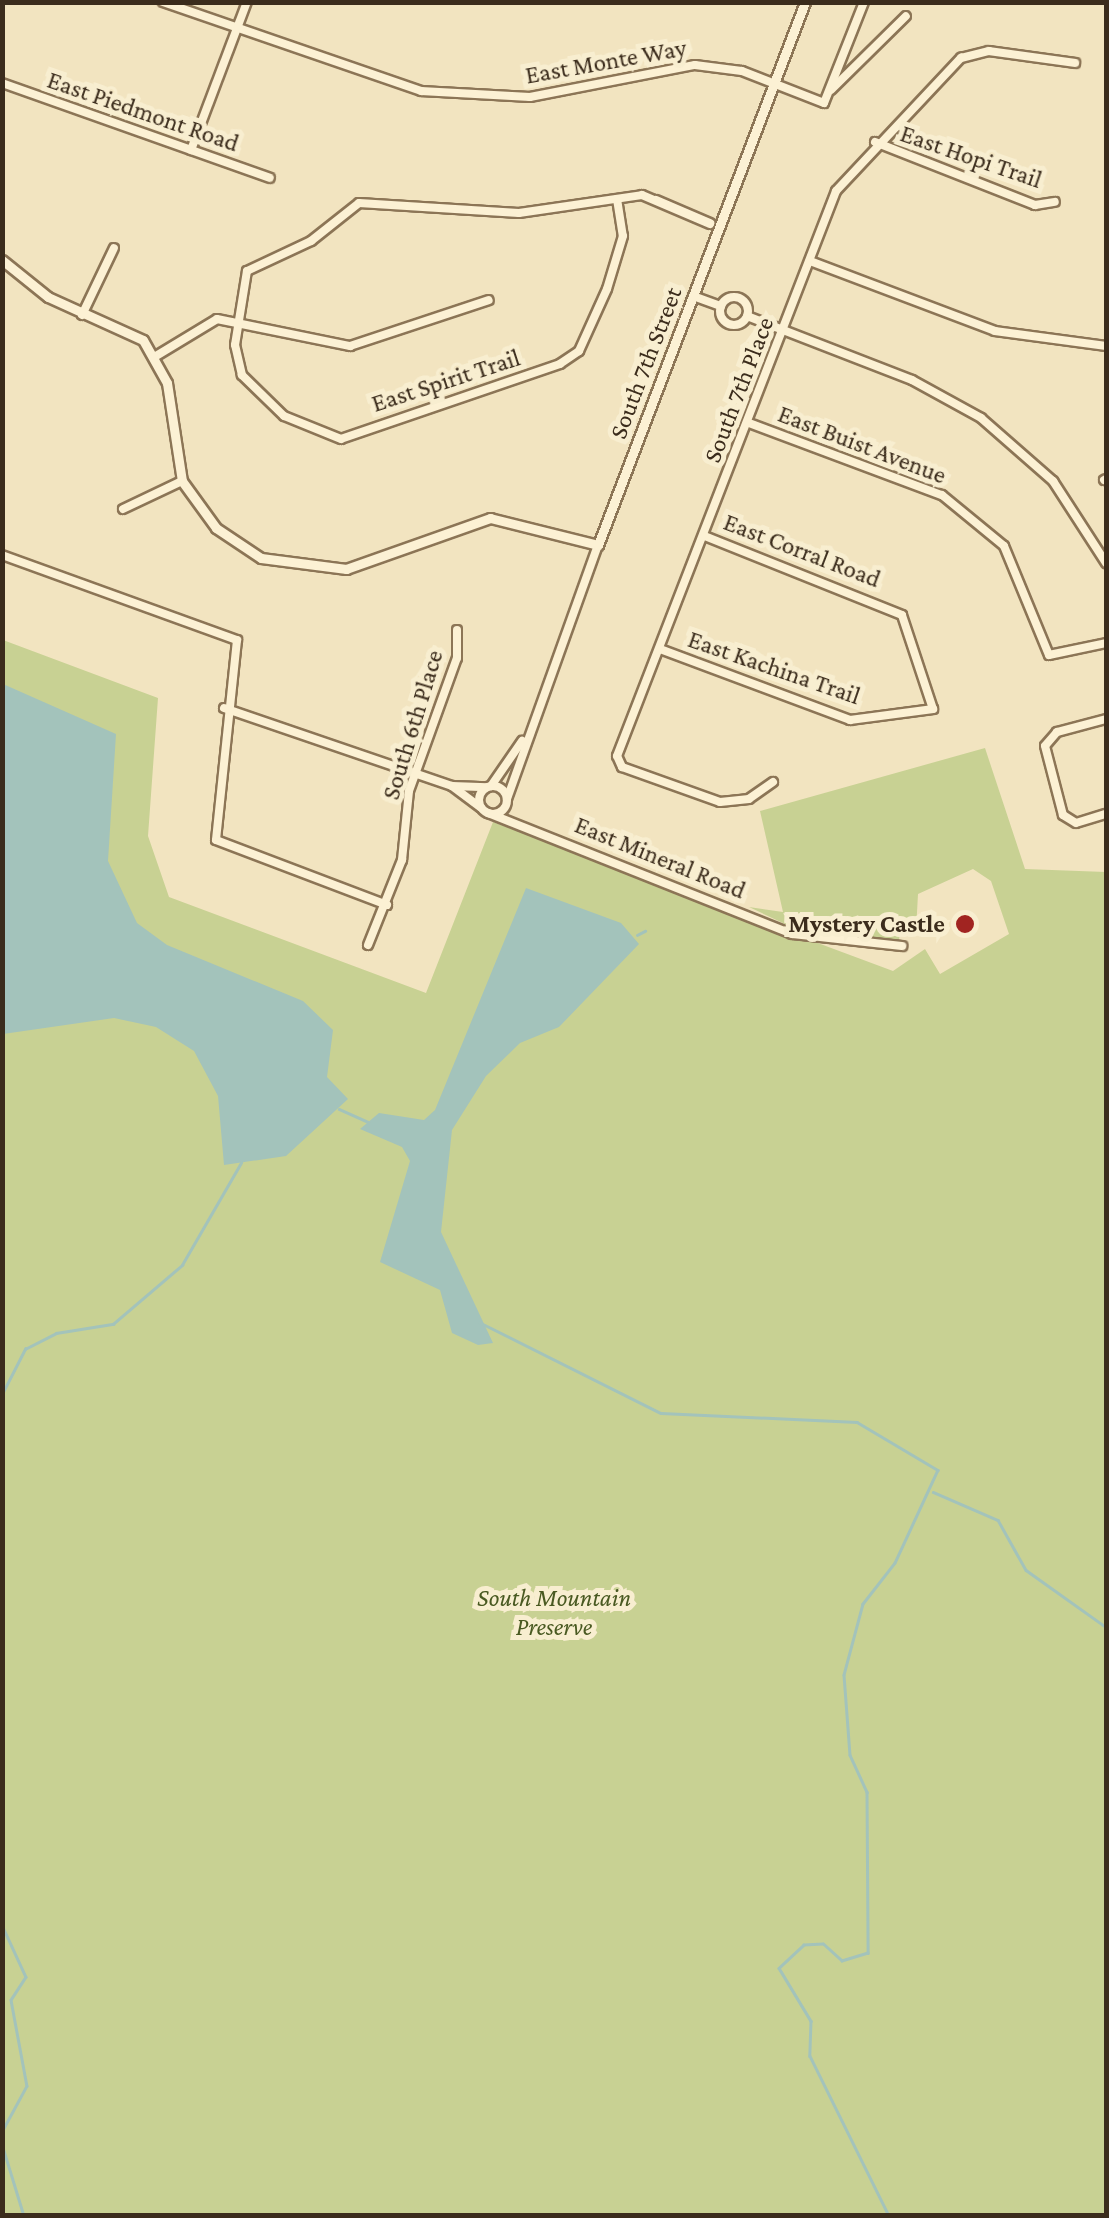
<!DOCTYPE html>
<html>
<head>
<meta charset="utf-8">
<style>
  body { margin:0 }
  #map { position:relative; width:1109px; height:2218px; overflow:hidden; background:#f2e4c0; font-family:"Crimson Pro",serif }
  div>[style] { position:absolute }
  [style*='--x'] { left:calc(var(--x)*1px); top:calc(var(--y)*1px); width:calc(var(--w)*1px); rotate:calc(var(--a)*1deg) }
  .green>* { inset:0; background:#c8d193 }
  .water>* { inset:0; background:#a3c3bb }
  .stream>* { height:2.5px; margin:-1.25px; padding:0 1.25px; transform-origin:1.25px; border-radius:1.25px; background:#a3c3bb }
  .roads { filter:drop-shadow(2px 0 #8c7556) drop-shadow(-2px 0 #8c7556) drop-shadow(0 2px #8c7556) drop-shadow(0 -2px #8c7556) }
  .minor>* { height:8px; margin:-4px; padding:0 4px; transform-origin:4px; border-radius:4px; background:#fcf1d4 }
  .minor>.ring { margin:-4px; padding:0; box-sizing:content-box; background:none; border:8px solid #fcf1d4; border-radius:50% }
  .tertiary>* { height:9px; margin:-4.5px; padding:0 4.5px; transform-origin:4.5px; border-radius:4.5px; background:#fcf1d4 }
  .dots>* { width:28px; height:28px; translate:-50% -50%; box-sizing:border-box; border:5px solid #f8eed0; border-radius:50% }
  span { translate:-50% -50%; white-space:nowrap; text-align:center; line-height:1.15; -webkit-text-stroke:10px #f8eed0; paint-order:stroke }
  .street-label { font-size:25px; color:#3b2c1c }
  .poi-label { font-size:25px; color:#3b2c1c; font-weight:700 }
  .right { translate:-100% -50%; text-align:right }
  .park-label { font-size:25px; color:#495921; font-style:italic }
  .frame { position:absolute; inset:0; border:5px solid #3b2c1c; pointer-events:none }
</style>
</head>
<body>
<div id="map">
  <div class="green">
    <i style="clip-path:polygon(3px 640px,158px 698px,148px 836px,169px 897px,426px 993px,493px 822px,893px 971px,925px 949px,940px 974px,1009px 934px,991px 881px,973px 869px,918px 894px,916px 931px,900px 931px,899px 940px,802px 932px,749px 907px,783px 912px,760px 811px,985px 748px,1025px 869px,1106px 872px,1106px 2215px,3px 2215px)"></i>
  </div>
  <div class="water">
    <i style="clip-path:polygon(3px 684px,116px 734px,108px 861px,137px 923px,167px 945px,303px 1001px,333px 1030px,327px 1077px,348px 1099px,286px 1156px,224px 1165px,218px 1096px,194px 1051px,156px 1027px,114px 1018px,3px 1034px)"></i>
    <i style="clip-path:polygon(526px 888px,621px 923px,639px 944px,559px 1027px,520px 1043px,486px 1076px,452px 1130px,441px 1232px,493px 1343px,478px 1345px,452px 1333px,440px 1290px,380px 1262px,410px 1161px,402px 1147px,360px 1129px,379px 1113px,424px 1120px,435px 1110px)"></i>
  </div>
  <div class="stream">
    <i style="--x:637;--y:935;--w:9;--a:-27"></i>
    <i style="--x:339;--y:1109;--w:32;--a:24"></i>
    <i style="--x:479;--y:1322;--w:203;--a:26.6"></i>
    <i style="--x:661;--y:1413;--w:196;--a:2.6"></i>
    <i style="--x:857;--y:1422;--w:94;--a:30.7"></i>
    <i style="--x:938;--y:1470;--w:102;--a:114.8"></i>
    <i style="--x:895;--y:1563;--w:52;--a:128"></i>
    <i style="--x:863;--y:1604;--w:73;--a:105"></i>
    <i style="--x:844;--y:1675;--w:80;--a:85.7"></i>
    <i style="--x:850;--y:1755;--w:41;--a:65.3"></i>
    <i style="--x:867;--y:1792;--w:161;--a:89.6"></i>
    <i style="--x:868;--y:1953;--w:27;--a:163"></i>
    <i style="--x:842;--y:1961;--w:25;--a:-138"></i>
    <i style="--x:823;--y:1944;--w:19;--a:177"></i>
    <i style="--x:804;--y:1945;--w:34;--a:137"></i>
    <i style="--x:779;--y:1968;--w:62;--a:58.9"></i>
    <i style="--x:811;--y:2021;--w:35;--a:92"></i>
    <i style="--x:810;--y:2056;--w:178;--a:63.7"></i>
    <i style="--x:2;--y:1394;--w:51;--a:-62.9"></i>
    <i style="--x:25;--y:1349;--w:35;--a:-27"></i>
    <i style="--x:56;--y:1333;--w:58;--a:-9"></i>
    <i style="--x:113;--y:1324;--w:91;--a:-40.5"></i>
    <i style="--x:182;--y:1265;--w:118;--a:-60"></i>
    <i style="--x:933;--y:1492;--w:71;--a:23.3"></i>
    <i style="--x:998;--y:1520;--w:57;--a:60.8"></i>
    <i style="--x:1026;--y:1570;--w:98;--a:35.5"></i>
    <i style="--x:2;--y:1925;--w:57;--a:65.2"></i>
    <i style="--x:26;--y:1977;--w:27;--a:123"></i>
    <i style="--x:11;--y:2000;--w:87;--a:79.5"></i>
    <i style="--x:27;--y:2086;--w:52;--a:118.5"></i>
    <i style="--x:2;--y:2144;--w:75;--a:73"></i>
  </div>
  <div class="roads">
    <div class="minor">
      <i style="--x:163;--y:2;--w:273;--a:19"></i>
      <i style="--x:421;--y:91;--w:109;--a:3.2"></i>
      <i style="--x:530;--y:97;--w:168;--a:-11"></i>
      <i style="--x:695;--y:65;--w:47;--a:7.3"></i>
      <i style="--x:742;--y:71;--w:88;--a:21.3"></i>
      <i style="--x:824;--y:103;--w:109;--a:-68.4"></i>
      <i style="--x:2;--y:83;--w:284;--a:19.5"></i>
      <i style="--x:831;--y:90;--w:105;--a:-44.6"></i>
      <i style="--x:875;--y:142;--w:172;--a:21.5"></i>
      <i style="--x:1035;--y:205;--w:20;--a:-9"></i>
      <i style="--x:191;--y:150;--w:158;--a:-69.3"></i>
      <i style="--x:617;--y:199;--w:37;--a:81"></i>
      <i style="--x:623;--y:236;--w:55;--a:106.8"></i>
      <i style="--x:607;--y:289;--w:68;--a:114.3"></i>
      <i style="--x:579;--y:351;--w:23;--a:146"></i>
      <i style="--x:560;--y:364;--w:231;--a:161.1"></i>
      <i style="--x:341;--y:439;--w:61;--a:-158"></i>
      <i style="--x:284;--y:416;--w:59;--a:-135.7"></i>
      <i style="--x:242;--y:375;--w:31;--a:-103"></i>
      <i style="--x:235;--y:345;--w:75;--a:-80.8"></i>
      <i style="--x:247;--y:271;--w:71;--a:-25.1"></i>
      <i style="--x:311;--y:241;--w:61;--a:-38.4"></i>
      <i style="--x:359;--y:203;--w:160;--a:3.6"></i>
      <i style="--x:519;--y:213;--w:124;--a:-8.3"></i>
      <i style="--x:642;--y:195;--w:74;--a:23.1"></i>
      <i style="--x:656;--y:200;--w:59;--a:23.1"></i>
      <i style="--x:810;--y:261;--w:198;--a:20.7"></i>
      <i style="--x:995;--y:331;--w:112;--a:7.7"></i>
      <i style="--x:693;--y:296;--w:30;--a:20"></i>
      <i class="ring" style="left:720px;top:297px;width:20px;height:20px"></i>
      <i style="--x:82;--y:315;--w:74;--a:-64.5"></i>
      <i style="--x:747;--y:316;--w:177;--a:21.2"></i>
      <i style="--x:912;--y:380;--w:79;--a:28.8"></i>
      <i style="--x:981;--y:418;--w:96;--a:41.2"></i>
      <i style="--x:1053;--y:481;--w:98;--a:57.1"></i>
      <i style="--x:156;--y:356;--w:71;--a:-31.2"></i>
      <i style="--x:217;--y:319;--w:136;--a:11.5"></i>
      <i style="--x:350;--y:346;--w:146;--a:-18.3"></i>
      <i style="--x:749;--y:423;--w:206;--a:20.5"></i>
      <i style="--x:942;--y:495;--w:80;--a:39.4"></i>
      <i style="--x:1004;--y:546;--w:118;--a:67.6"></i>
      <i style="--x:1049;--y:655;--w:58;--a:-11.9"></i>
      <i style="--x:1104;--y:480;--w:2;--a:-27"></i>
      <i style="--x:123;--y:509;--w:65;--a:-25.4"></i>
      <i style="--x:2;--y:555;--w:250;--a:19.9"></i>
      <i style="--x:237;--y:640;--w:201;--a:96"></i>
      <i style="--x:216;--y:840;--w:183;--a:20.8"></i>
      <i style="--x:660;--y:649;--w:203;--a:20.5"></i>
      <i style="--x:850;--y:720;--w:84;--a:-7.5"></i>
      <i style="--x:933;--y:709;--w:99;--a:-108.3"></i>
      <i style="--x:902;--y:615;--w:213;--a:-158.2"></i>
      <i style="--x:224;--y:708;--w:241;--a:18.9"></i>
      <i style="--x:452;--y:786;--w:36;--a:37"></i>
      <i style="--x:1106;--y:719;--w:51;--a:165.1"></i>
      <i style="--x:1057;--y:732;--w:18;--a:131"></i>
      <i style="--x:1045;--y:746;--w:71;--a:75.4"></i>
      <i style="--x:1063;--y:815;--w:15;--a:32"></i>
      <i style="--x:1076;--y:823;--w:31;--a:-17"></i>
      <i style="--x:773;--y:782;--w:29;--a:145"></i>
      <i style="--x:749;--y:799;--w:29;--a:174"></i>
      <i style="--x:720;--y:802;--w:104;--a:-160.3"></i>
      <i style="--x:622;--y:767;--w:12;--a:-114"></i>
      <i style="--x:617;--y:756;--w:606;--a:-68.81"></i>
      <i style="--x:836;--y:191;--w:183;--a:-46.8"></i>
      <i style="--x:961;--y:58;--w:29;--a:-14"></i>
      <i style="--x:989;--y:51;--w:87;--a:7.9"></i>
      <i class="ring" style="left:479px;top:786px;width:20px;height:20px"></i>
      <i style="--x:452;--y:786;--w:35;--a:2"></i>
      <i style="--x:491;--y:786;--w:55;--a:-55.4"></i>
      <i style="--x:507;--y:799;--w:270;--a:-70.3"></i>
      <i style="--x:488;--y:813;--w:327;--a:21.7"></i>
      <i style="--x:792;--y:934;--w:111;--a:6.2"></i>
      <i style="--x:368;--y:945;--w:92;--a:-68.2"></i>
      <i style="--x:402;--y:860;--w:69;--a:-84.2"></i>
      <i style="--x:409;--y:791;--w:141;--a:-70.2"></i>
      <i style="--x:457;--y:658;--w:28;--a:-90"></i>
    </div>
    <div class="tertiary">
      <i style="--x:2;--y:260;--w:59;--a:38.8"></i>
      <i style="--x:48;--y:297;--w:104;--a:24.4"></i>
      <i style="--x:143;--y:340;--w:49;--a:60.8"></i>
      <i style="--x:167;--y:383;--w:99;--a:81.3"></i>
      <i style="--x:182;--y:481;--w:58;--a:54.1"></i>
      <i style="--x:216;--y:528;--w:54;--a:33.7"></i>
      <i style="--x:261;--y:558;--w:86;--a:7.4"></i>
      <i style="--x:346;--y:569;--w:153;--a:-19.5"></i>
      <i style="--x:490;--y:518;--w:111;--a:14"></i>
      <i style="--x:598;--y:545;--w:581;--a:-69.13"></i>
    </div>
  </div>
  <div class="dots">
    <i style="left:965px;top:924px;background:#a12421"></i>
  </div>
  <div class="street-label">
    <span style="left:606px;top:62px;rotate:-10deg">East Monte Way</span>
    <span style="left:143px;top:112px;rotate:19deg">East Piedmont Road</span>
    <span style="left:971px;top:157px;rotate:19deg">East Hopi Trail</span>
    <span style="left:646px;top:363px;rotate:-69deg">South 7th Street</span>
    <span style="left:446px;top:381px;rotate:-18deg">East Spirit Trail</span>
    <span style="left:739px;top:390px;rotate:-69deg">South 7th Place</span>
    <span style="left:862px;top:445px;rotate:21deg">East Buist Avenue</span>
    <span style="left:802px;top:551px;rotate:21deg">East Corral Road</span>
    <span style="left:774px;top:668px;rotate:19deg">East Kachina Trail</span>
    <span style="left:413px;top:725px;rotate:-73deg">South 6th Place</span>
    <span style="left:660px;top:858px;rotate:22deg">East Mineral Road</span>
  </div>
  <div class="poi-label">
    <span class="right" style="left:945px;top:924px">Mystery Castle</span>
  </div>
  <div class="park-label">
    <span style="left:554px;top:1613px">South Mountain<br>Preserve</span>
  </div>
  <div class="frame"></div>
</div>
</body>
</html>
